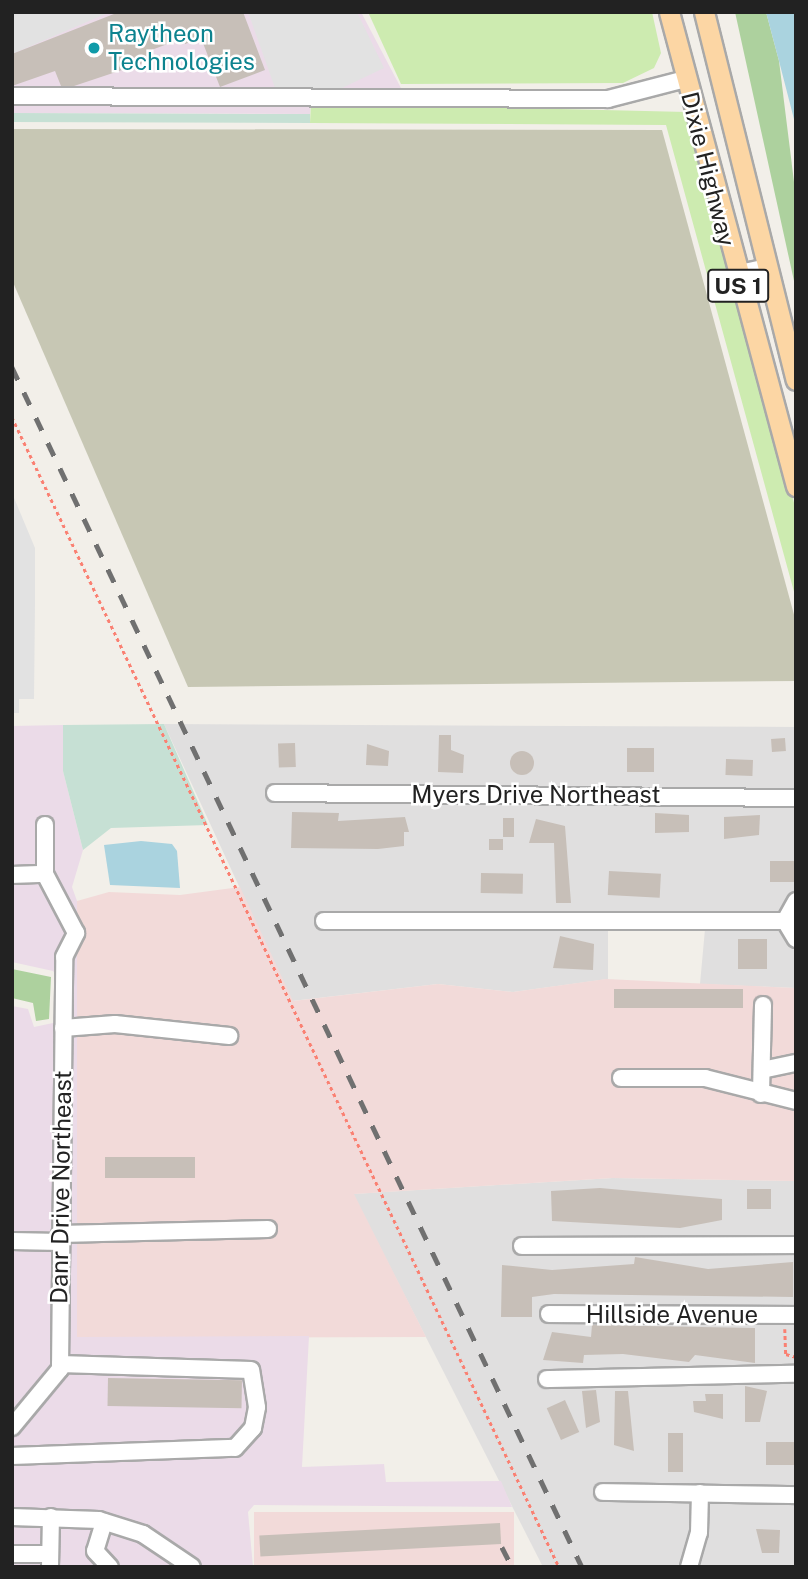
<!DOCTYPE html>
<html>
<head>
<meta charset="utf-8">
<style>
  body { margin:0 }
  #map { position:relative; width:808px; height:1579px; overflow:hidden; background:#f2efe9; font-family:"Public Sans",sans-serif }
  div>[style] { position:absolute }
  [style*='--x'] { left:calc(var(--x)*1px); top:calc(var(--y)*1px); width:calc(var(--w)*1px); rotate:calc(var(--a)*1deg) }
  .residential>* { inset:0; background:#e0dfdf }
  .commercial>* { inset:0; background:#f2dad9; transform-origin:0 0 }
  .industrial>* { inset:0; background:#ebdbe8 }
  .construction>* { inset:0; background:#c7c7b4 }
  .grass>* { inset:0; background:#cdebb0 }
  .forest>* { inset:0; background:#add19e }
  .wetland>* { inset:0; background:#c6e0d4 }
  .parking>* { inset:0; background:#e2e2e2 }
  .water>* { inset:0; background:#aad3df }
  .building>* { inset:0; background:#c7bfb8; transform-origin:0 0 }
  .round { border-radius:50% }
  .path>* { height:2.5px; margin-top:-1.25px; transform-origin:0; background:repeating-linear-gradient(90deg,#fa8072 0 3.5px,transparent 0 7px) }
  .roads { filter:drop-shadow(2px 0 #a9a9a9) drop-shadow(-2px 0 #a9a9a9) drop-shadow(0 2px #a9a9a9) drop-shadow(0 -2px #a9a9a9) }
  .minor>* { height:16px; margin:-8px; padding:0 8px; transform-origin:8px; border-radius:8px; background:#fff }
  .major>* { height:19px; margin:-9.5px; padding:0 9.5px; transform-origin:9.5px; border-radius:9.5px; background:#fcd6a4 }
  .rail>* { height:4.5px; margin-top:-2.25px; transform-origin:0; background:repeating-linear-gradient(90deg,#707070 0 14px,transparent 0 28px) }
  .dots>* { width:19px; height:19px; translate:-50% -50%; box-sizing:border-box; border:4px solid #fff; border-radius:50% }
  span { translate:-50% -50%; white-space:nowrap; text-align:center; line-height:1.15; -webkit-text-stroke:5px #fff; paint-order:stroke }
  .shield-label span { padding:2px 5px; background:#fff; border:2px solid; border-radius:5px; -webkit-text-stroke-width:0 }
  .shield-label { font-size:23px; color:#222; font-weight:700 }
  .culture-label { font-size:24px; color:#0d838f }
  .left { translate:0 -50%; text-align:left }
  .street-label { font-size:24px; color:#222 }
  .frame { position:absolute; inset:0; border:14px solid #222; pointer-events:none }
</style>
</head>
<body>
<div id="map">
  <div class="residential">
    <i style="clip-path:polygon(164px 724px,796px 727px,796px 988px,700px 984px,705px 929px,608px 927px,608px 979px,513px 992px,438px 984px,292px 1001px)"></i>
    <i style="clip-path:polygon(613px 1178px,796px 1181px,796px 1567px,543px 1567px,353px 1194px)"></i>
  </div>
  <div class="commercial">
    <i style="clip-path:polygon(240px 887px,293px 1001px,438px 984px,513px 992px,606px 979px,796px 988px,796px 1181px,613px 1178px,354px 1194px,426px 1337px,77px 1338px,77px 901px,109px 892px,180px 895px)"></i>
    <i style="left:254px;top:1512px;width:260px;height:55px"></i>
  </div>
  <div class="industrial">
    <i style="clip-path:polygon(361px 12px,402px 90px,311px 104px,310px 114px,12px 113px,12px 13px)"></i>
    <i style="clip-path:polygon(63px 725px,63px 771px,83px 850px,72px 887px,77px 901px,77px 1337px,309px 1336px,302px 1467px,384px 1464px,386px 1482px,501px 1481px,512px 1507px,254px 1505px,248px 1512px,253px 1567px,12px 1567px,12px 1006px,28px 1009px,34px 1027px,53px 1023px,57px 977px,53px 971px,12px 962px,12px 726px)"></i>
  </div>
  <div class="construction">
    <i style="clip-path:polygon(12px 129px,662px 130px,796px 622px,796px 681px,188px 687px,12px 280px)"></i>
  </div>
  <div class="grass">
    <i style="clip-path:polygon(368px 12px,652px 12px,661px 53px,654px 68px,623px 83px,401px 84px)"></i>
    <i style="clip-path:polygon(311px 103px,687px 112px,796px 510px,796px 599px,666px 125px,310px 123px)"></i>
  </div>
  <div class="forest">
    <i style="clip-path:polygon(735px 12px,766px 12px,779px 61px,796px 198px,796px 290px)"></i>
    <i style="clip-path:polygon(12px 969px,51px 977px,49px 1019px,36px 1021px,33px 1003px,12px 998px)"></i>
  </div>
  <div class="wetland">
    <i style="clip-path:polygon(12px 113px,254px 114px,310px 114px,310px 123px,12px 122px)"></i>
    <i style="clip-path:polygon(164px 724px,208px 825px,111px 828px,83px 850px,63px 771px,63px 725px)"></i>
  </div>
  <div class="parking">
    <i style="clip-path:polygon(19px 12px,110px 12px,12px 54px,12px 15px)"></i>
    <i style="clip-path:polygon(248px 12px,357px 12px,384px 68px,342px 88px,275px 88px)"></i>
    <i style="clip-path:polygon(12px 493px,35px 548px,35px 604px,34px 699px,19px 699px,19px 713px,12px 713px)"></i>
  </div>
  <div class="water">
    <i style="clip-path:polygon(766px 12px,796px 12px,796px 127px,779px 61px)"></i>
    <i style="clip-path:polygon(141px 841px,172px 844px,177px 851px,180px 888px,110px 885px,104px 845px)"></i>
  </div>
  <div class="building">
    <i style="clip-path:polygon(119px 12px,243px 12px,265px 70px,220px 87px,201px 38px,185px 44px,183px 38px,149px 51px,152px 60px,74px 86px,61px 86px,55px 71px,12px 86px,12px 54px)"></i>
    <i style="clip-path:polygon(439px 735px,451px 735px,451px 750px,464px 755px,463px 773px,438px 772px)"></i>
    <i style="left:785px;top:738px;width:13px;height:14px;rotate:86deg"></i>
    <i style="left:295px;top:743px;width:24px;height:17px;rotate:88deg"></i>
    <i style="clip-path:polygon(367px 744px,389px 751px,388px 766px,366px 765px)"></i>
    <i style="left:627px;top:748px;width:27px;height:24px"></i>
    <i class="round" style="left:510px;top:751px;width:24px;height:24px"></i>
    <i style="left:726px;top:759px;width:27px;height:16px;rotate:2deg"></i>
    <i style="clip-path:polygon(292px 812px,339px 813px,338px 821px,405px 817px,409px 832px,404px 832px,404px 846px,378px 849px,291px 848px)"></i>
    <i style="clip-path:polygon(655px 813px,689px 815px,689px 832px,655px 833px)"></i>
    <i style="clip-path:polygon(760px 815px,759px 835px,724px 839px,724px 817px)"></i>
    <i style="left:503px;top:818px;width:11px;height:19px"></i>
    <i style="clip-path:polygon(536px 819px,565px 826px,571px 903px,556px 903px,554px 843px,529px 843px)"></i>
    <i style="left:489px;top:839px;width:14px;height:11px"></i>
    <i style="left:796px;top:861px;width:21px;height:26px;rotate:90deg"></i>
    <i style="left:609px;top:871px;width:52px;height:24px;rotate:3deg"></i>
    <i style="left:481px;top:873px;width:42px;height:20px;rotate:1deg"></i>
    <i style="clip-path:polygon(560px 936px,594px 944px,593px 970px,553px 968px)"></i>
    <i style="left:738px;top:939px;width:29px;height:30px"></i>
    <i style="left:614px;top:989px;width:129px;height:19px"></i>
    <i style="left:195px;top:1157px;width:21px;height:90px;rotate:90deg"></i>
    <i style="clip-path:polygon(600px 1188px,722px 1199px,722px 1220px,680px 1228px,552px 1221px,551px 1191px)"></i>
    <i style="left:747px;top:1189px;width:24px;height:20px"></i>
    <i style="clip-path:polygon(635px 1257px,708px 1269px,793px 1262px,793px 1297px,554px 1294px,532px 1297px,532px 1317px,501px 1317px,502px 1265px,552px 1270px,634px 1264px)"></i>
    <i style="clip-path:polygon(592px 1325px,755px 1328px,755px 1363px,695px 1355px,689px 1362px,623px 1354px,584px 1355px,583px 1363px,543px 1360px,552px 1332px,591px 1337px)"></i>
    <i style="left:108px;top:1378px;width:134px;height:28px;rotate:1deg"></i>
    <i style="clip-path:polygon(745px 1386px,767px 1391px,760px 1422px,745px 1422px)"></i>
    <i style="clip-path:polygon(596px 1390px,600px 1422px,586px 1428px,582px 1391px)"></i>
    <i style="clip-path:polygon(615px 1391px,628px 1391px,634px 1451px,614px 1445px)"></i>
    <i style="clip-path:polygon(705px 1394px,723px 1394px,723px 1419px,694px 1412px,693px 1401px,706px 1401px)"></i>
    <i style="left:565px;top:1400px;width:35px;height:20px;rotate:66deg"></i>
    <i style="left:668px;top:1433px;width:15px;height:39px"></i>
    <i style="left:796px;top:1442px;width:23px;height:30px;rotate:90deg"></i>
    <i style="left:500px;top:1523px;width:21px;height:241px;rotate:87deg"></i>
    <i style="clip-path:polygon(756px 1529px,780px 1530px,779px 1553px,762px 1553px)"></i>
  </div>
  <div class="path">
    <i style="--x:12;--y:417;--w:1273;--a:64.56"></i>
    <i style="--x:785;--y:1329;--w:25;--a:88"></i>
    <i style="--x:786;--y:1354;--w:10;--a:17"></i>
  </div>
  <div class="roads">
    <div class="minor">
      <i style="--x:12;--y:96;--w:596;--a:0.29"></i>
      <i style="--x:608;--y:99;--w:81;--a:-14.4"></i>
      <i style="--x:735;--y:274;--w:34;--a:-12"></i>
      <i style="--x:275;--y:793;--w:521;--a:0.55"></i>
      <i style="--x:12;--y:875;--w:33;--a:-2"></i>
      <i style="--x:324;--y:921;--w:461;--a:0"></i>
      <i style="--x:785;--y:921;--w:23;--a:-61"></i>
      <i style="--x:785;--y:921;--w:21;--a:59"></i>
      <i style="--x:63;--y:1028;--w:52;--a:-4.4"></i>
      <i style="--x:115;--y:1024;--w:115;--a:6"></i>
      <i style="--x:762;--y:1070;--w:35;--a:-12"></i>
      <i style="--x:621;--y:1078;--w:84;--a:0"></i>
      <i style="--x:705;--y:1078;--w:94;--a:14.2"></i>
      <i style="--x:761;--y:1094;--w:89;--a:-88.7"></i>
      <i style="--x:60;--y:1234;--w:208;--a:-1.4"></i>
      <i style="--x:12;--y:1241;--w:48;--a:1.2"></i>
      <i style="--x:522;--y:1246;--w:274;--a:-0.2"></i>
      <i style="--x:549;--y:1314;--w:247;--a:0.2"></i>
      <i style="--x:547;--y:1379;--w:249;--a:-1.2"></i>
      <i style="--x:12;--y:1427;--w:75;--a:-50.4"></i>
      <i style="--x:60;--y:1369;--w:412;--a:-89.4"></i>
      <i style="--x:64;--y:957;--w:27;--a:-63"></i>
      <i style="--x:76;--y:933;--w:67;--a:-117.7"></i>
      <i style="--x:45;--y:874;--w:49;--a:-90"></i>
      <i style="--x:12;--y:1456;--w:223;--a:-2.1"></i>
      <i style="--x:235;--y:1448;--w:27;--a:-48"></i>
      <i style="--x:253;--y:1428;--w:21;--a:-79"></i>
      <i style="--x:257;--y:1407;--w:37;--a:-99"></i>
      <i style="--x:251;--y:1370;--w:191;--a:-178.2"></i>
      <i style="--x:603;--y:1492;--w:193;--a:0.9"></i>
      <i style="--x:12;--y:1517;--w:87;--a:2"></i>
      <i style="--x:99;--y:1520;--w:46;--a:17.7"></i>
      <i style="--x:143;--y:1534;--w:59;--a:34"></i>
      <i style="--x:104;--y:1522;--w:30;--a:107"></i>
      <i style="--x:95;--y:1551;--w:22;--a:47"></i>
      <i style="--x:12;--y:1554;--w:38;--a:0"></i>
      <i style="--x:50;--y:1567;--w:50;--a:-88.9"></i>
      <i style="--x:689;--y:1567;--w:35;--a:-74"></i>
      <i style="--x:699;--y:1533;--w:40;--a:-88.6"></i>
    </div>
    <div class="major">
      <i style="--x:669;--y:12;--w:491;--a:75"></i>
      <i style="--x:704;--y:12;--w:379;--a:76"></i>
    </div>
  </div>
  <div class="rail">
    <i style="--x:12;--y:367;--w:1328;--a:64.59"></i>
    <i style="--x:502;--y:1547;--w:22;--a:63"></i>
  </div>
  <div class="dots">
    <i style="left:94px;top:48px;background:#0f9aa8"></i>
  </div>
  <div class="shield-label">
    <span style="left:738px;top:286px">US 1</span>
  </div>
  <div class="culture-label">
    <span class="left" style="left:108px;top:48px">Raytheon<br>Technologies</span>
  </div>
  <div class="street-label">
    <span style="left:708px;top:169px;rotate:76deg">Dixie Highway</span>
    <span style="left:536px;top:795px">Myers Drive Northeast</span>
    <span style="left:61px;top:1187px;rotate:-89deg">Danr Drive Northeast</span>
    <span style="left:672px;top:1315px">Hillside Avenue</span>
  </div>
  <div class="frame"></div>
</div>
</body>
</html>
